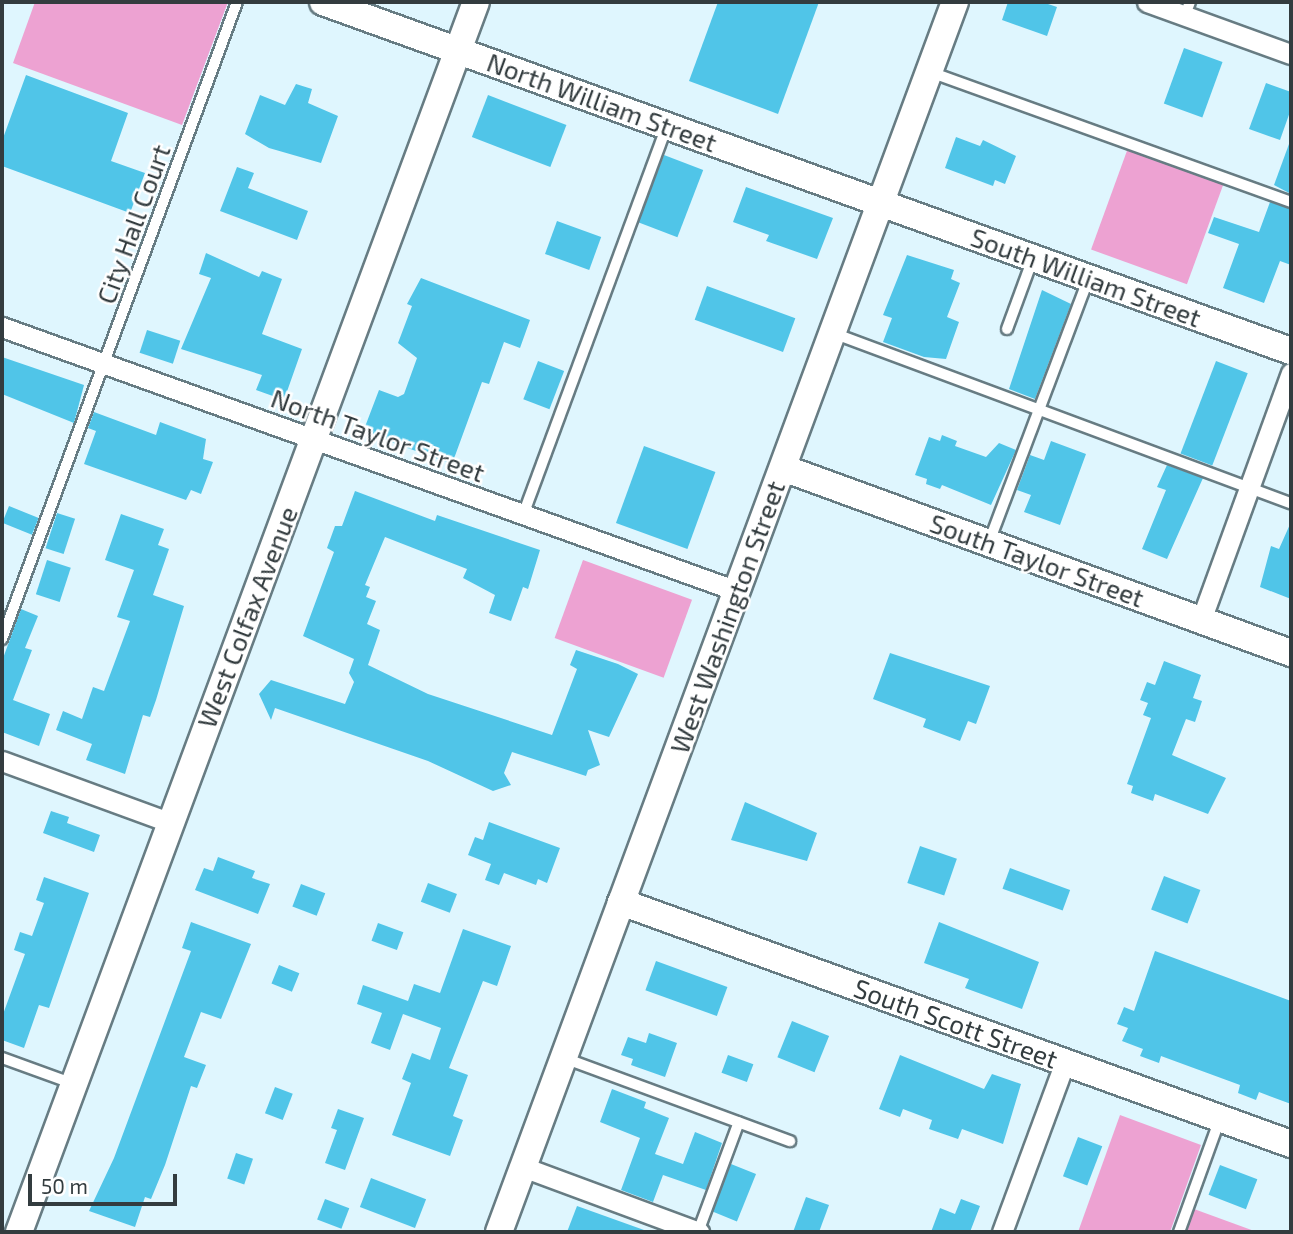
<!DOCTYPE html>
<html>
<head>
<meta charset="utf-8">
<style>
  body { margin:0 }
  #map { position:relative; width:1293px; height:1234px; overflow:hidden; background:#dff6fe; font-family:"Exo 2",sans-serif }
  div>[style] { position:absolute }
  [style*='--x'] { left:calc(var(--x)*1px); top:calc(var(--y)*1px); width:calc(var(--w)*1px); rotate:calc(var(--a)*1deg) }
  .green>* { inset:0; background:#eda2d2; transform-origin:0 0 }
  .building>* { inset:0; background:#50c5e8; transform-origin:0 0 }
  .roads { filter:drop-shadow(2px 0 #677c83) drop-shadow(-2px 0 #677c83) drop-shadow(0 2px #677c83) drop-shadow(0 -2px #677c83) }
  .lane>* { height:10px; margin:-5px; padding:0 5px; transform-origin:5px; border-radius:5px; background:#fff }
  .street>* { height:19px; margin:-9.5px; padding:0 9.5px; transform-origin:9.5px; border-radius:9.5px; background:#fff }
  .secondary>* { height:26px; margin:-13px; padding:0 13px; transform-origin:13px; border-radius:13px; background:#fff }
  span { translate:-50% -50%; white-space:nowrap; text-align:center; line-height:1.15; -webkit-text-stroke:5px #fff; paint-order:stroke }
  .street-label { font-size:26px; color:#333c3f }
  .frame { position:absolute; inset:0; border:4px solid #333c3f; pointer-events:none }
  .scale { position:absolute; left:28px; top:1174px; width:149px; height:32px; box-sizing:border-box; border:4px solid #333c3f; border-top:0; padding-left:9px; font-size:21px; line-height:24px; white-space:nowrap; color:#333c3f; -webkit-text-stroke:5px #fff; paint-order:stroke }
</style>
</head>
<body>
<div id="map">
  <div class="green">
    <i style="clip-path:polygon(35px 2px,228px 2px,182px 125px,13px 63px)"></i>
    <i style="left:1128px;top:148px;width:102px;height:108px;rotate:20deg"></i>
    <i style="left:583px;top:560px;width:116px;height:83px;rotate:20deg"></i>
    <i style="clip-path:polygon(1120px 1115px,1201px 1145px,1170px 1232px,1078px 1232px)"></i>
    <i style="clip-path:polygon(1194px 1209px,1257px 1232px,1186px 1232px)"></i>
  </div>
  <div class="building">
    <i style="clip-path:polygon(718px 2px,819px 2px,778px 114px,689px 81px)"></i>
    <i style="clip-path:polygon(1008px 2px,1042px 2px,1057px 7px,1047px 36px,1002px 20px)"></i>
    <i style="left:1184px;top:48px;width:41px;height:59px;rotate:20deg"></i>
    <i style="clip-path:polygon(26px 75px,128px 113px,111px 161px,145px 173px,130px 213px,2px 166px,2px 141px)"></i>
    <i style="clip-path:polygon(1266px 83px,1291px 92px,1291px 109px,1280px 140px,1249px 129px)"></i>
    <i style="clip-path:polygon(296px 84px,312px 89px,308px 103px,338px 116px,321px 163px,269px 148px,245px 134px,260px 95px,285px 105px)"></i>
    <i style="left:488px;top:95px;width:84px;height:45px;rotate:21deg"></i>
    <i style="clip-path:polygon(956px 137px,980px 146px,983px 140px,1016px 156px,1005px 184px,995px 180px,993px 186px,945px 168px)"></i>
    <i style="clip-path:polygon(1289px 144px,1291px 144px,1291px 194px,1274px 185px)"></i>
    <i style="left:664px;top:155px;width:42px;height:72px;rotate:21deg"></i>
    <i style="clip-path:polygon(237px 167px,254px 173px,248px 188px,308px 211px,297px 240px,220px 211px)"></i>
    <i style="clip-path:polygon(746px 187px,833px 218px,817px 259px,766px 241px,769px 235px,733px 222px)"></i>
    <i style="clip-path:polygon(1270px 202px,1291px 209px,1291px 265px,1280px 261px,1264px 303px,1223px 288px,1239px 244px,1208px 233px,1214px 217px,1259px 232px)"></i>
    <i style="left:557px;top:221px;width:47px;height:35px;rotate:20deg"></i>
    <i style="clip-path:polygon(206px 253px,259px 277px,262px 271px,282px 279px,262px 334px,302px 349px,284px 400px,256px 390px,262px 375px,181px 349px,211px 278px,199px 274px)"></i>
    <i style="clip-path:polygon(907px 255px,954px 270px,951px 279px,960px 283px,947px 317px,959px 322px,946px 359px,924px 357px,883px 342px,892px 318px,883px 315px)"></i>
    <i style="clip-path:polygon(421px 278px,530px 320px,520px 348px,504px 342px,489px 384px,482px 382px,452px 464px,363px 432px,379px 390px,398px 397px,404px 394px,417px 358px,398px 343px,412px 306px,407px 304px)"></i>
    <i style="left:707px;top:286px;width:94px;height:36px;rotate:20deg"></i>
    <i style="clip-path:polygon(1042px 290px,1071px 304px,1035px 399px,1009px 389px)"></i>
    <i style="left:147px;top:330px;width:35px;height:24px;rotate:18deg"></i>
    <i style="clip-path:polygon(2px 357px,84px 385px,74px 423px,2px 394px)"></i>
    <i style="left:538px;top:361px;width:28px;height:41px;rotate:21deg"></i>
    <i style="left:1216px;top:361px;width:34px;height:99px;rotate:21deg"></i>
    <i style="clip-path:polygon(94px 412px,156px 435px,160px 422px,206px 439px,203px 459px,213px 462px,201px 494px,191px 490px,186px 500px,84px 464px,96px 431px,88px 428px)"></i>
    <i style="clip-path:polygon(942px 435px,957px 441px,955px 446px,986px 457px,999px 443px,1016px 450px,991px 505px,942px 485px,940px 489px,926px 484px,927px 479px,915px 475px,929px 437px,940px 441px)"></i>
    <i style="clip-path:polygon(1051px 441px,1086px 454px,1060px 525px,1024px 512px,1031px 495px,1017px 490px,1030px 455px,1044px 460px)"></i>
    <i style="left:644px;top:446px;width:76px;height:82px;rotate:20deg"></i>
    <i style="clip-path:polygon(1167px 465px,1203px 478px,1167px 559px,1142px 549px,1166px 490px,1157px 487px)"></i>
    <i style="clip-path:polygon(355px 491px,435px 521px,437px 515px,540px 550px,528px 589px,523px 587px,511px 621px,489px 613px,495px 595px,463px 578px,467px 569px,385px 537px,365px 585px,370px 587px,366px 597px,376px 601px,367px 624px,380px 630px,368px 665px,428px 694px,552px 735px,577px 669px,570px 665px,576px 650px,618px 664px,638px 674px,609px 737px,588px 730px,600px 765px,588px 770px,586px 776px,512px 752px,504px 773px,511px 785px,493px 791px,428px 761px,275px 708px,271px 720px,259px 694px,271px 680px,345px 704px,354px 682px,349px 673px,354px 659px,303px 636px,334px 552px,327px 548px,335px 526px,342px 526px)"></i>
    <i style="left:9px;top:506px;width:32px;height:18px;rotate:22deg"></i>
    <i style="left:57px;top:513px;width:19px;height:37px;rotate:18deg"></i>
    <i style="clip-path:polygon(121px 514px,164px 529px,158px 545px,169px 549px,153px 595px,184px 606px,156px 700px,150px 717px,143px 715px,125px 774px,86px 760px,92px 744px,56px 730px,63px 711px,82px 719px,93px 687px,104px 691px,130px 621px,117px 617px,134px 570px,105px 560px)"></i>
    <i style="clip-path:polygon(1291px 522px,1291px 599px,1260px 587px,1271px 546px,1279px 549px)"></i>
    <i style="left:47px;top:560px;width:25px;height:36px;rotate:18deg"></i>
    <i style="clip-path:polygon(21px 609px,38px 616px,25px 648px,32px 650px,13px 700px,50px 714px,39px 746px,2px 732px,2px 661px)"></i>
    <i style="clip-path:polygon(890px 653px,990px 686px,976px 724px,968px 721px,960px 741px,923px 727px,926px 719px,873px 699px)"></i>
    <i style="clip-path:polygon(1164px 661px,1201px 675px,1193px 698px,1202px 701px,1195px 722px,1186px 719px,1172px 755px,1226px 778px,1208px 814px,1155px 794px,1153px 801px,1131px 793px,1133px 786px,1127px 784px,1151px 718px,1143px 715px,1148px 703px,1140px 700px,1147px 682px,1155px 685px)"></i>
    <i style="clip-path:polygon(745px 802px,817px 833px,807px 861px,731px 840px)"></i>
    <i style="clip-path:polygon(51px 811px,69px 817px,67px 823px,100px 835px,94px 852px,43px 833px)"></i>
    <i style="clip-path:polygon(489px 822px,560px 848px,547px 883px,538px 879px,536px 885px,504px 873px,499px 885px,485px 880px,491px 864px,468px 855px,475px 837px,483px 840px)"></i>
    <i style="left:920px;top:846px;width:39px;height:39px;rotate:19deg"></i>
    <i style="clip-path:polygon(218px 857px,255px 871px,252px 878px,270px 884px,258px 914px,195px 890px,204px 868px,213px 871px)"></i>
    <i style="left:1010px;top:868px;width:64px;height:22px;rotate:20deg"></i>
    <i style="left:1164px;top:876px;width:39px;height:36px;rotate:21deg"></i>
    <i style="clip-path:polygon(44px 877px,89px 893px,49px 1008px,39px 1005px,24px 1048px,2px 1040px,2px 1017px,25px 954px,14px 950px,20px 932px,32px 936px,44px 903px,36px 900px)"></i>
    <i style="left:428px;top:883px;width:31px;height:20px;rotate:21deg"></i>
    <i style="left:301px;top:884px;width:26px;height:24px;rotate:21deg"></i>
    <i style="clip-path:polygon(191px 922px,251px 944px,221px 1019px,201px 1012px,184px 1057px,206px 1065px,197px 1088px,191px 1086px,165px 1165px,151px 1199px,145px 1197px,135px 1227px,89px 1211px,114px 1158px,191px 951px,182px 948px)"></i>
    <i style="clip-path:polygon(939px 922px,1039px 962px,1022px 1009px,965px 988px,969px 979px,924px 963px)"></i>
    <i style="left:378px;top:923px;width:27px;height:19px;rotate:20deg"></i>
    <i style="clip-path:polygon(463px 929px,511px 946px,497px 986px,483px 981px,449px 1068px,468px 1075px,453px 1116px,463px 1120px,450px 1156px,392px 1135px,411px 1083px,402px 1079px,412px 1053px,430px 1060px,441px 1028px,403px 1014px,390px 1050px,371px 1043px,382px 1013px,357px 1004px,363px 985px,408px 1001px,414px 984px,440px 993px)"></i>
    <i style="clip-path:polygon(1155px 951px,1291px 1001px,1291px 1104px,1259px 1092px,1256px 1100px,1238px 1093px,1240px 1085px,1161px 1056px,1159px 1063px,1140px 1056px,1143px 1049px,1122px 1041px,1128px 1028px,1117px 1024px,1124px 1007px,1134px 1011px)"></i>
    <i style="left:656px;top:961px;width:76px;height:31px;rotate:20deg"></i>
    <i style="left:279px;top:965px;width:22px;height:20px;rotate:22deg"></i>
    <i style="left:792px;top:1021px;width:40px;height:39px;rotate:22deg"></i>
    <i style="clip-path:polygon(649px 1033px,677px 1043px,665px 1077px,631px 1065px,633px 1059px,621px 1055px,628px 1037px,646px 1043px)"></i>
    <i style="left:728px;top:1055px;width:27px;height:19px;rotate:20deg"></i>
    <i style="clip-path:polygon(900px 1055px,984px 1089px,992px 1074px,1021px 1084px,1003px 1144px,962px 1129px,958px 1139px,929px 1129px,932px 1120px,903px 1109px,900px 1117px,879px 1109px)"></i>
    <i style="left:275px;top:1087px;width:19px;height:28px;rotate:21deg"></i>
    <i style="clip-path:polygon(612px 1089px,646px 1102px,644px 1108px,669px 1118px,655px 1154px,683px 1164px,695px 1132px,722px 1143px,706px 1190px,663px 1175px,653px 1202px,621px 1190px,640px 1138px,600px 1122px)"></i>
    <i style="clip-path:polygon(338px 1109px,364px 1118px,345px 1170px,325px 1163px,337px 1130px,331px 1128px)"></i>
    <i style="left:1078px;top:1137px;width:26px;height:42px;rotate:21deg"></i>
    <i style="left:236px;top:1153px;width:18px;height:27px;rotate:19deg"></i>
    <i style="left:731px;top:1164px;width:27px;height:51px;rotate:22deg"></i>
    <i style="left:1220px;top:1165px;width:40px;height:32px;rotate:21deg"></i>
    <i style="left:371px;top:1178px;width:59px;height:31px;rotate:21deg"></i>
    <i style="clip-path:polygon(806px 1197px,829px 1205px,819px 1232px,793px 1232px)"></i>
    <i style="left:325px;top:1199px;width:26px;height:22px;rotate:21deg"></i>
    <i style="clip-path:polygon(961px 1199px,980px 1206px,970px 1232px,931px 1232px,940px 1208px,955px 1214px)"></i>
    <i style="clip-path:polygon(577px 1206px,644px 1230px,643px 1232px,567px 1232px)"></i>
  </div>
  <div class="roads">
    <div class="lane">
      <i style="--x:1185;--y:15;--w:14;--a:-69"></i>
      <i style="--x:930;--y:72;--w:384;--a:19.8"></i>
      <i style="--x:1007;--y:329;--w:72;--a:-69.8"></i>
      <i style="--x:833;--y:333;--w:489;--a:20.4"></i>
      <i style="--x:523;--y:515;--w:413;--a:-69.7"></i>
      <i style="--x:989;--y:542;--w:282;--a:-69.3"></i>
      <i style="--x:2;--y:639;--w:679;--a:-69.75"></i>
      <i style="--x:2;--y:1058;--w:77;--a:19.9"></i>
      <i style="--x:564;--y:1058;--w:241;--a:20.2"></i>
      <i style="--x:698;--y:1232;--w:117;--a:-69.6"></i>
      <i style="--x:1179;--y:1232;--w:120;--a:-70.1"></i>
    </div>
    <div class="street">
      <i style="--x:1147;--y:2;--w:153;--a:19.9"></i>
      <i style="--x:2;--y:327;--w:781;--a:19.76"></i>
      <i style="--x:1201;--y:620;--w:263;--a:-70"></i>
      <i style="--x:2;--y:761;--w:180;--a:20.1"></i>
      <i style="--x:523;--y:1167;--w:188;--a:20.3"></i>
      <i style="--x:1002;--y:1232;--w:181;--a:-69.7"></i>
    </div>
    <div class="secondary">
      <i style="--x:323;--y:2;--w:1029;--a:19.83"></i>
      <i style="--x:783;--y:468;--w:541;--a:20.01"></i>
      <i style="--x:621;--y:902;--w:712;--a:19.86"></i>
      <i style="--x:19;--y:1232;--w:1312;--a:-69.62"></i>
      <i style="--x:499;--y:1232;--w:1312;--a:-69.66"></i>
    </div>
  </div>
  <div class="street-label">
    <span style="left:602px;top:102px;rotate:20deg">North William Street</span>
    <span style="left:133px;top:224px;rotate:-70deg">City Hall Court</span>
    <span style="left:1086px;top:277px;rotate:20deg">South William Street</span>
    <span style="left:378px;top:435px;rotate:20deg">North Taylor Street</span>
    <span style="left:1037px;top:560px;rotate:20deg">South Taylor Street</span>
    <span style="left:247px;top:617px;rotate:-69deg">West Colfax Avenue</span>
    <span style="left:727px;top:617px;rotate:-70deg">West Washington Street</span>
    <span style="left:956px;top:1023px;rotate:20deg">South Scott Street</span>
  </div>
  <div class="frame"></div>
  <div class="scale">50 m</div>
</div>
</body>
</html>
